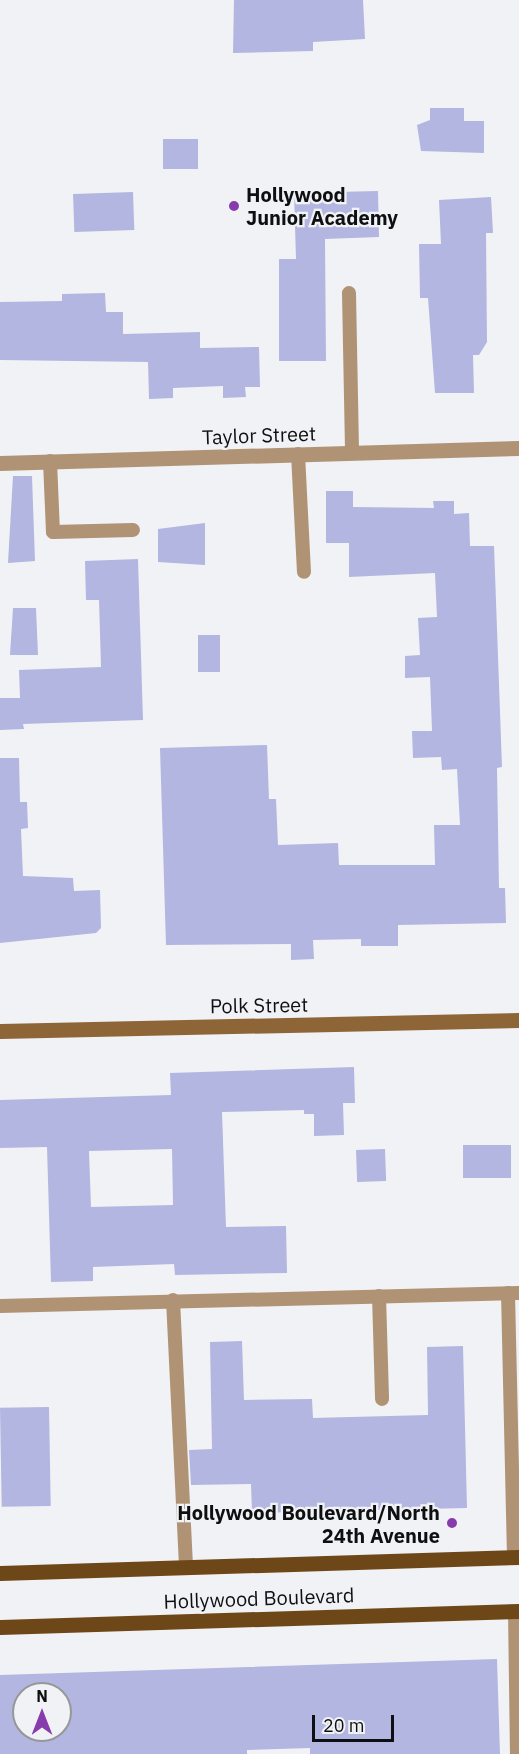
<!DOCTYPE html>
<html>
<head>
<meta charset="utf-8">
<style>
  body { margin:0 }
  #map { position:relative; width:519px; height:1754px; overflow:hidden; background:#f1f2f5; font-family:"IBM Plex Sans",sans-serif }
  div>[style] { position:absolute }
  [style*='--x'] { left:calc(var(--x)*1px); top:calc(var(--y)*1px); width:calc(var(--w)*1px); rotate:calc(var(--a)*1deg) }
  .building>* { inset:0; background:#b3b6e0; transform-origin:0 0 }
  .service>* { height:14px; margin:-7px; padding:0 7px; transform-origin:7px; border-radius:7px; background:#b09375 }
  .minor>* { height:15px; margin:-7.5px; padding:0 7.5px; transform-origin:7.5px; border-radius:7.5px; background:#b09375 }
  .secondary>* { height:15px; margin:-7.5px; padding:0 7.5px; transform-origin:7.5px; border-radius:7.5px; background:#8e6537 }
  .primary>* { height:15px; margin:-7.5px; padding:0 7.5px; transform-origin:7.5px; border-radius:7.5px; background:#6e4718 }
  .dots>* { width:16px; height:16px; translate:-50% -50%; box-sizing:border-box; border:3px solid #f1f2f5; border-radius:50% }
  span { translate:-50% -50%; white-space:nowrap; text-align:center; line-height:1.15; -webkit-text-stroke:4.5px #f1f2f5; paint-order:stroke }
  .poi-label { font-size:20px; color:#0e0f10; font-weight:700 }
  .left { translate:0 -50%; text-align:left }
  .right { translate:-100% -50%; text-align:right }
  .street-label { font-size:20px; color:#0e0f10 }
  .north { position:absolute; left:12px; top:1682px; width:60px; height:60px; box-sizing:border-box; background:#f1f2f5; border:2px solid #969799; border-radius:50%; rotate:0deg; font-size:16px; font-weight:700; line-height:24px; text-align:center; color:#0e0f10 }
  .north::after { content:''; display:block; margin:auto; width:21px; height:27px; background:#863cad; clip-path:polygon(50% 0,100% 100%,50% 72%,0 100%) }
  .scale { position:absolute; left:312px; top:1715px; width:82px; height:27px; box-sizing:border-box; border:3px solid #0e0f10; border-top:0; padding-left:8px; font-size:18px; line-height:21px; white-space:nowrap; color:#0e0f10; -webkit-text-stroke:4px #f1f2f5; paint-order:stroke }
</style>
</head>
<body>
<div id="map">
  <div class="building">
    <i style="clip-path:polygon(234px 0,363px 0,365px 39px,313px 42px,313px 51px,233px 53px)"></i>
    <i style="clip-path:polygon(430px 108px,464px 108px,464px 121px,484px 121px,484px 153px,421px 151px,417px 125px,430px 120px)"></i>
    <i style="left:163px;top:139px;width:35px;height:30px"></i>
    <i style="clip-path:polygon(378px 191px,379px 237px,325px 239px,326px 361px,279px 361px,279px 259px,296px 259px,294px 193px)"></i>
    <i style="left:133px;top:192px;width:38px;height:60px;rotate:88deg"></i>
    <i style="clip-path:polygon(491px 197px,493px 233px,486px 233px,487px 342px,479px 355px,473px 355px,474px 393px,435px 393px,428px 298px,420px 298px,419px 244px,441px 244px,439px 200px)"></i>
    <i style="clip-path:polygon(105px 293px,106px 312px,123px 312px,123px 334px,200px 332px,200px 348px,259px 347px,260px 387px,245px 387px,246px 397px,223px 398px,223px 386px,173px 388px,173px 398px,149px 399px,148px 362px,0 360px,0 302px,62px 301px,62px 294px)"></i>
    <i style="clip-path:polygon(13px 476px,32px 476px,35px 561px,8px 563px)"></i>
    <i style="clip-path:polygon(326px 491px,353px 491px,353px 507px,434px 508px,433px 501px,454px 501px,454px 514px,469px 513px,470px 546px,494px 546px,502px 767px,497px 768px,499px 888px,505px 888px,506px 923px,398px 925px,398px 946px,361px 946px,361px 939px,313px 940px,314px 959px,291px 960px,291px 944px,166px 945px,160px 748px,267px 745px,269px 799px,276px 799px,278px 845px,338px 843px,339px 865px,435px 865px,434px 825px,460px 825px,457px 769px,442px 770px,441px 757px,413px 758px,412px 731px,432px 731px,430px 677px,405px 678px,405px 656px,420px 655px,418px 618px,437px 617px,435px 573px,349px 577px,349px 543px,326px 543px)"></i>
    <i style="clip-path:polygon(205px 523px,205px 565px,158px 562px,158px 529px)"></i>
    <i style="clip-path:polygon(138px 559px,143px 720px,23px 724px,24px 729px,0 730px,0 698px,20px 698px,19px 670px,101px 667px,99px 600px,86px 600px,85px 561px)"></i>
    <i style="clip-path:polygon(13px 608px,36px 608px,38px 655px,10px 655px)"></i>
    <i style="left:198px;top:635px;width:22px;height:37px"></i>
    <i style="clip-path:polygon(0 758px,19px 758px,20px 802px,27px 802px,28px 828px,21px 829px,23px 876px,73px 878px,74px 891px,100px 890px,101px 928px,96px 933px,0 943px)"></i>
    <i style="clip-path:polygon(evenodd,354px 1067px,355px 1103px,343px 1103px,344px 1135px,314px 1136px,314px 1114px,304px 1114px,304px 1110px,222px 1112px,226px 1227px,286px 1226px,287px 1273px,175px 1275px,174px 1264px,93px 1267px,93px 1281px,51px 1282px,47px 1147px,0 1148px,0 1100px,171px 1095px,170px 1073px,354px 1067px,172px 1149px,173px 1205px,91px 1207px,89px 1151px,172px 1149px)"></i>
    <i style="left:463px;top:1145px;width:48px;height:33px"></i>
    <i style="left:385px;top:1149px;width:32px;height:29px;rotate:88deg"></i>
    <i style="clip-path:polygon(242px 1341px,244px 1400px,312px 1399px,313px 1418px,428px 1415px,427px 1347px,463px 1346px,467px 1508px,252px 1513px,251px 1484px,191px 1485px,189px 1450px,212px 1449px,210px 1342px)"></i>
    <i style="left:49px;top:1407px;width:99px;height:49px;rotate:89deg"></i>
    <i style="clip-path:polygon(evenodd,497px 1659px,500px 1754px,310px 1754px,310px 1748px,247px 1750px,247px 1754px,0 1754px,0 1675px,497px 1659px,24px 1694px,60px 1694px,60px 1730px,24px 1730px,24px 1694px)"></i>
  </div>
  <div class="service">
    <i style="--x:349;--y:293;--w:160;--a:88.9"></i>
    <i style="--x:298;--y:454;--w:118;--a:87.1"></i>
    <i style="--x:50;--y:461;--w:71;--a:87.6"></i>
    <i style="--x:53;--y:532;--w:80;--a:-1.4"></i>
    <i style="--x:508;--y:1293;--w:264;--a:88.7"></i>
    <i style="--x:379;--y:1296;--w:103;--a:88.3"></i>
    <i style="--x:173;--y:1300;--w:267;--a:87.2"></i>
    <i style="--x:0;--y:1306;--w:519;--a:-1.43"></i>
    <i style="--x:515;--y:1612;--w:142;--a:89.2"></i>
  </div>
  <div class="minor">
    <i style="--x:0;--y:463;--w:519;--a:-1.66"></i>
  </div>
  <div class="secondary">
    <i style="--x:0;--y:1031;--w:519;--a:-1.21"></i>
  </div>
  <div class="primary">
    <i style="--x:0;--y:1573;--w:519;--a:-1.77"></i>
    <i style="--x:0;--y:1627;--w:519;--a:-1.77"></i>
  </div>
  <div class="dots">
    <i style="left:234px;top:206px;background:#863cad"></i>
    <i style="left:452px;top:1523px;background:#863cad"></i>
  </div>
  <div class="poi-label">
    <span class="left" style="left:246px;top:206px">Hollywood<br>Junior Academy</span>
    <span class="right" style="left:440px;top:1524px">Hollywood Boulevard/North<br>24th Avenue</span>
  </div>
  <div class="street-label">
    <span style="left:259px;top:435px;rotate:-2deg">Taylor Street</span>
    <span style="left:259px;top:1005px;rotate:-1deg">Polk Street</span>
    <span style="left:259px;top:1598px;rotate:-2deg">Hollywood Boulevard</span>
  </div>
  <div class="north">N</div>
  <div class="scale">20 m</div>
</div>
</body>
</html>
